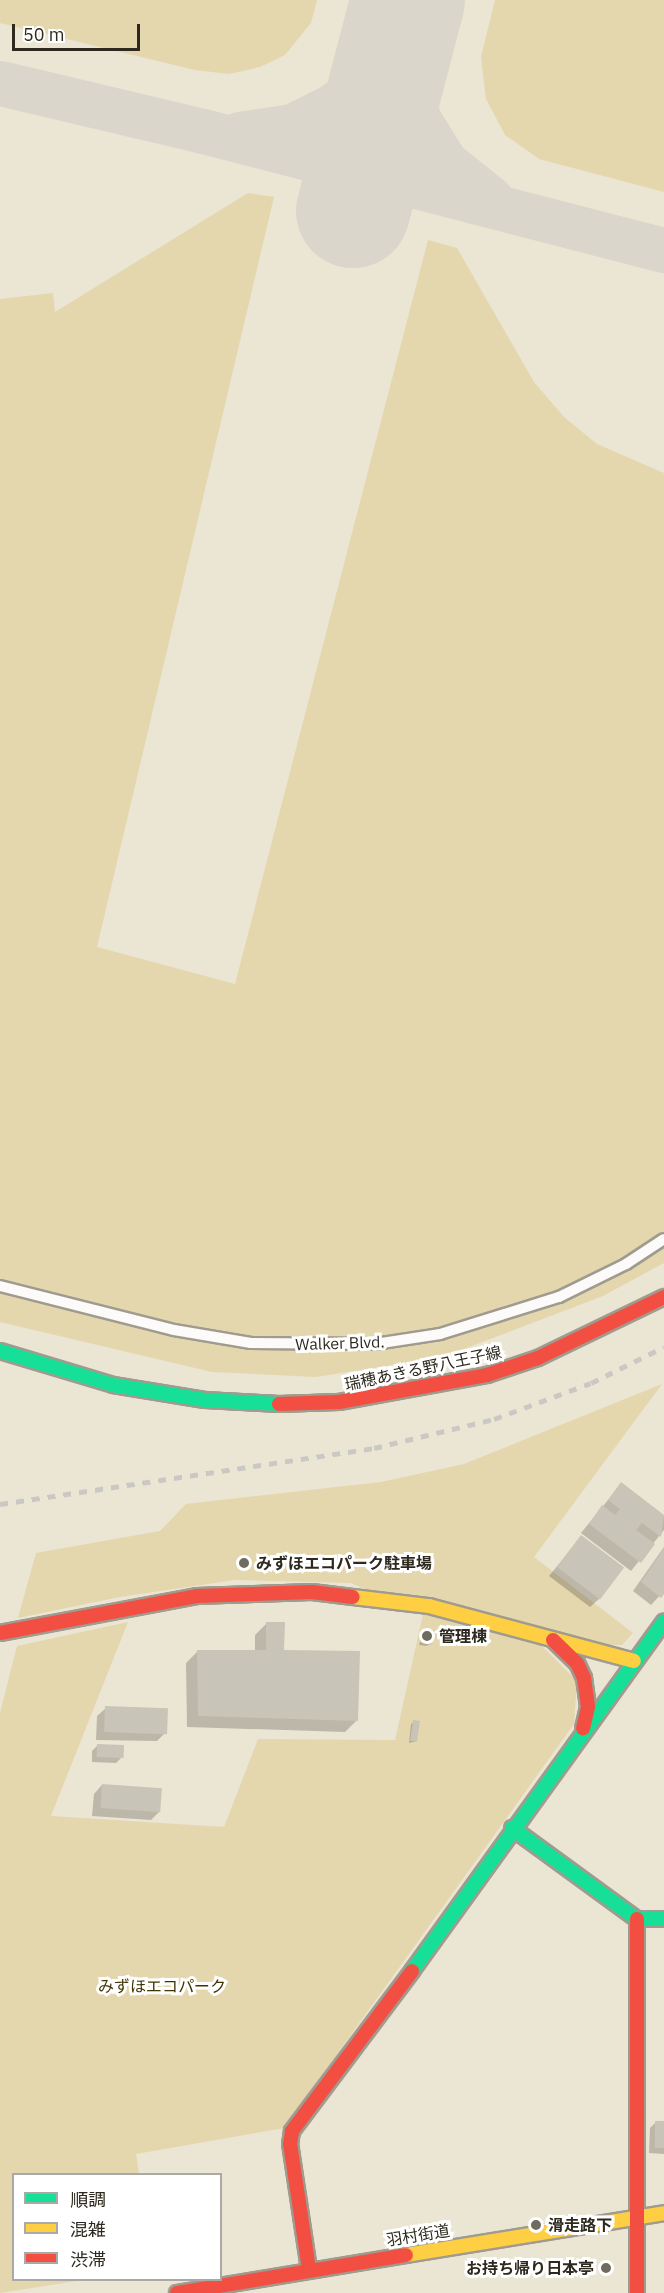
<!DOCTYPE html>
<html>
<head>
<meta charset="utf-8">
<style>
  body { margin:0 }
  #map { position:relative; width:664px; height:2293px; overflow:hidden; background:#ebe5d4; font-family:"IBM Plex Sans","Noto Sans JP",sans-serif }
  div>[style] { position:absolute }
  [style*='--x'] { left:calc(var(--x)*1px); top:calc(var(--y)*1px); width:calc(var(--w)*1px); rotate:calc(var(--a)*1deg) }
  .green>* { inset:0; background:#e4d7ae }
  .shadow>* { inset:0; background:#0003 }
  .taxiway>* { height:45px; margin:-22.5px; padding:0 22.5px; transform-origin:22.5px; border-radius:22.5px; background:#dad6cc }
  .runway>* { height:114px; margin:-57px; padding:0 57px; transform-origin:57px; border-radius:57px; background:#dad6cc }
  .building>* { inset:0; background:#c8c4b7; transform-origin:0 0 }
  .roads { filter:drop-shadow(2px 0 #a09b8f) drop-shadow(-2px 0 #a09b8f) drop-shadow(0 2px #a09b8f) drop-shadow(0 -2px #a09b8f) }
  .lane>* { height:10px; margin:-5px; padding:0 5px; transform-origin:5px; border-radius:5px; background:#fcfbf9 }
  .fast>* { height:14px; margin:-7px; padding:0 7px; transform-origin:7px; border-radius:7px; background:#16e098 }
  .slow>* { height:14px; margin:-7px; padding:0 7px; transform-origin:7px; border-radius:7px; background:#ffcf43 }
  .jam>* { height:14px; margin:-7px; padding:0 7px; transform-origin:7px; border-radius:7px; background:#f24e42 }
  .rail>* { height:4.5px; margin-top:-2.25px; transform-origin:0; background:repeating-linear-gradient(90deg,#cac8c3 0 8px,transparent 0 16px) }
  .dots>* { width:16px; height:16px; translate:-50% -50%; box-sizing:border-box; border:3px solid #fff; border-radius:50% }
  span { translate:-50% -50%; white-space:nowrap; text-align:center; line-height:1.15; -webkit-text-stroke:6px #fff; paint-order:stroke }
  .street-label { font-size:16px; color:#2d291e }
  .poi-label { font-size:16px; color:#2d291e; font-weight:700 }
  .left { translate:0 -50%; text-align:left }
  .right { translate:-100% -50%; text-align:right }
  .park-label { font-size:16px; color:#413404 }
  .legend { position:absolute; left:12px; top:2173px; width:210px; height:108px; box-sizing:border-box; background:#fff; border:2px solid #aba9a5; margin:0; padding:8px 10px; list-style:none; font-size:18px; color:#2d291e }
  .legend li { display:flex; align-items:center; gap:12px; height:30px }
  .legend b { width:30px; border:2px solid #aba9a5 }
  .scale { position:absolute; left:12px; top:24px; width:128px; height:27px; box-sizing:border-box; border:3px solid #2d291e; border-top:0; padding-left:8px; font-size:18px; line-height:21px; white-space:nowrap; color:#2d291e; -webkit-text-stroke:4px #fff; paint-order:stroke }
</style>
</head>
<body>
<div id="map">
  <div class="green">
    <i style="clip-path:polygon(0 0,317px 0,311px 23px,285px 55px,260px 67px,229px 74px,195px 70px,0 23px)"></i>
    <i style="clip-path:polygon(495px 0,664px 0,664px 192px,539px 159px,505px 135px,486px 99px,481px 57px)"></i>
    <i style="clip-path:polygon(248px 193px,274px 197px,97px 947px,235px 984px,428px 240px,457px 248px,534px 382px,564px 417px,597px 444px,664px 473px,664px 1263px,603px 1296px,443px 1357px,316px 1377px,212px 1372px,0 1322px,0 299px,53px 293px,55px 312px)"></i>
    <i style="clip-path:polygon(662px 1384px,534px 1557px,633px 1633px,622px 1645px,542px 1646px,577px 1681px,574px 1724px,284px 2128px,136px 2154px,139px 2174px,14px 2174px,14px 2280px,83px 2280px,0 2293px,0 1713px,17px 1646px,128px 1622px,51px 1816px,224px 1827px,258px 1739px,395px 1740px,423px 1614px,351px 1583px,235px 1580px,120px 1597px,18px 1618px,36px 1553px,160px 1531px,186px 1504px,381px 1482px,464px 1464px)"></i>
  </div>
  <div class="shadow">
    <i style="clip-path:polygon(621px 1484px,664px 1517px,664px 1530px,631px 1571px,581px 1533px)"></i>
    <i style="clip-path:polygon(581px 1537px,599px 1599px,590px 1607px,549px 1576px)"></i>
    <i style="clip-path:polygon(664px 1547px,664px 1591px,651px 1605px,633px 1591px)"></i>
    <i style="clip-path:polygon(267px 1623px,283px 1652px,357px 1720px,345px 1732px,187px 1727px,186px 1663px,197px 1652px,255px 1652px,255px 1635px)"></i>
    <i style="clip-path:polygon(424px 1630px,429px 1644px,427px 1646px,419px 1645px)"></i>
    <i style="clip-path:polygon(106px 1708px,165px 1733px,157px 1741px,96px 1740px,97px 1716px)"></i>
    <i style="clip-path:polygon(414px 1722px,417px 1741px,409px 1743px,411px 1724px)"></i>
    <i style="clip-path:polygon(98px 1745px,122px 1757px,116px 1763px,92px 1762px,92px 1751px)"></i>
    <i style="clip-path:polygon(102px 1785px,160px 1811px,151px 1820px,92px 1816px,94px 1794px)"></i>
    <i style="clip-path:polygon(656px 2122px,664px 2123px,664px 2154px,649px 2153px,650px 2128px)"></i>
  </div>
  <div class="taxiway">
    <i style="--x:405;--y:17;--w:54;--a:91.1"></i>
    <i style="--x:404;--y:71;--w:51;--a:73"></i>
    <i style="--x:419;--y:120;--w:49;--a:58.2"></i>
    <i style="--x:445;--y:162;--w:58;--a:38.7"></i>
    <i style="--x:0;--y:83;--w:209;--a:13.3"></i>
    <i style="--x:203;--y:131;--w:476;--a:14.5"></i>
    <i style="--x:239;--y:134;--w:54;--a:-8.6"></i>
    <i style="--x:292;--y:126;--w:45;--a:-26.6"></i>
    <i style="--x:332;--y:106;--w:29;--a:-36"></i>
    <i style="--x:355;--y:89;--w:41;--a:-48.9"></i>
    <i style="--x:382;--y:58;--w:58;--a:-65.6"></i>
  </div>
  <div class="runway">
    <i style="--x:353;--y:211;--w:218;--a:-75.4"></i>
  </div>
  <div class="building">
    <i style="clip-path:polygon(621px 1482px,664px 1515px,661px 1537px,642px 1523px,636px 1530px,655px 1544px,641px 1563px,589px 1524px,602px 1505px,615px 1515px,620px 1509px,608px 1500px)"></i>
    <i style="left:581px;top:1535px;width:54px;height:40px;rotate:37deg"></i>
    <i style="clip-path:polygon(664px 1548px,664px 1594px,661px 1598px,641px 1582px)"></i>
    <i style="clip-path:polygon(266px 1622px,285px 1622px,284px 1650px,360px 1651px,358px 1721px,198px 1716px,197px 1650px,266px 1650px)"></i>
    <i style="clip-path:polygon(424px 1628px,434px 1630px,431px 1645px,420px 1642px)"></i>
    <i style="left:105px;top:1706px;width:63px;height:26px;rotate:2deg"></i>
    <i style="left:413px;top:1720px;width:7px;height:21px;rotate:8deg"></i>
    <i style="left:97px;top:1744px;width:27px;height:13px;rotate:2deg"></i>
    <i style="left:102px;top:1784px;width:60px;height:24px;rotate:4deg"></i>
    <i style="left:655px;top:2121px;width:9px;height:27px"></i>
  </div>
  <div class="roads">
    <div class="lane">
      <i style="--x:0;--y:1286;--w:179;--a:14.2"></i>
      <i style="--x:174;--y:1330;--w:78;--a:9.6"></i>
      <i style="--x:251;--y:1343;--w:124;--a:0.5"></i>
      <i style="--x:375;--y:1344;--w:66;--a:-8.7"></i>
      <i style="--x:440;--y:1334;--w:125;--a:-17.3"></i>
      <i style="--x:559;--y:1297;--w:75;--a:-26.2"></i>
      <i style="--x:626;--y:1264;--w:45;--a:-33.3"></i>
    </div>
    <div class="fast">
      <i style="--x:0;--y:1351;--w:118;--a:16.7"></i>
      <i style="--x:113;--y:1385;--w:93;--a:9.3"></i>
      <i style="--x:205;--y:1400;--w:74;--a:3.1"></i>
      <i style="--x:512;--y:1828;--w:155;--a:36.1"></i>
      <i style="--x:637;--y:1919;--w:27;--a:0"></i>
      <i style="--x:412;--y:1971;--w:431;--a:-54.2"></i>
    </div>
    <div class="slow">
      <i style="--x:353;--y:1597;--w:77;--a:6.8"></i>
      <i style="--x:429;--y:1606;--w:212;--a:15"></i>
      <i style="--x:406;--y:2255;--w:261;--a:-9.2"></i>
    </div>
    <div class="jam">
      <i style="--x:279;--y:1404;--w:60;--a:-1.9"></i>
      <i style="--x:339;--y:1402;--w:150;--a:-10.3"></i>
      <i style="--x:487;--y:1375;--w:54;--a:-18.4"></i>
      <i style="--x:538;--y:1358;--w:140;--a:-25.8"></i>
      <i style="--x:0;--y:1633;--w:200;--a:-10.6"></i>
      <i style="--x:197;--y:1596;--w:115;--a:-2"></i>
      <i style="--x:312;--y:1592;--w:41;--a:7"></i>
      <i style="--x:553;--y:1640;--w:33;--a:44"></i>
      <i style="--x:577;--y:1663;--w:17;--a:65"></i>
      <i style="--x:584;--y:1678;--w:29;--a:82"></i>
      <i style="--x:588;--y:1707;--w:22;--a:103"></i>
      <i style="--x:637;--y:1919;--w:374;--a:90"></i>
      <i style="--x:309;--y:2269;--w:126;--a:-98.6"></i>
      <i style="--x:290;--y:2144;--w:13;--a:-81"></i>
      <i style="--x:292;--y:2131;--w:200;--a:-53.1"></i>
      <i style="--x:177;--y:2293;--w:232;--a:-9.4"></i>
    </div>
  </div>
  <div class="rail">
    <i style="--x:0;--y:1504;--w:378;--a:-8.5"></i>
    <i style="--x:374;--y:1448;--w:123;--a:-13.6"></i>
    <i style="--x:494;--y:1419;--w:103;--a:-20.4"></i>
    <i style="--x:591;--y:1383;--w:81;--a:-26.3"></i>
  </div>
  <div class="dots">
    <i style="left:244px;top:1563px;background:#706b5e"></i>
    <i style="left:427px;top:1636px;background:#706b5e"></i>
    <i style="left:536px;top:2225px;background:#706b5e"></i>
    <i style="left:606px;top:2268px;background:#706b5e"></i>
  </div>
  <div class="street-label">
    <span style="left:340px;top:1343px;rotate:-2deg">Walker Blvd.</span>
    <span style="left:423px;top:1368px;rotate:-12deg">瑞穂あきる野八王子線</span>
    <span style="left:418px;top:2235px;rotate:-9deg">羽村街道</span>
  </div>
  <div class="poi-label">
    <span class="left" style="left:256px;top:1563px">みずほエコパーク駐車場</span>
    <span class="left" style="left:439px;top:1636px">管理棟</span>
    <span class="left" style="left:548px;top:2225px">滑走路下</span>
    <span class="right" style="left:594px;top:2268px">お持ち帰り日本亭</span>
  </div>
  <div class="park-label">
    <span style="left:162px;top:1986px">みずほエコパーク</span>
  </div>
  <ul class="legend">
  <li><b style="height:8px;background:#16e098"></b>順調</li>
  <li><b style="height:8px;background:#ffcf43"></b>混雑</li>
  <li><b style="height:8px;background:#f24e42"></b>渋滞</li>
  </ul>
  <div class="scale">50 m</div>
</div>
</body>
</html>
